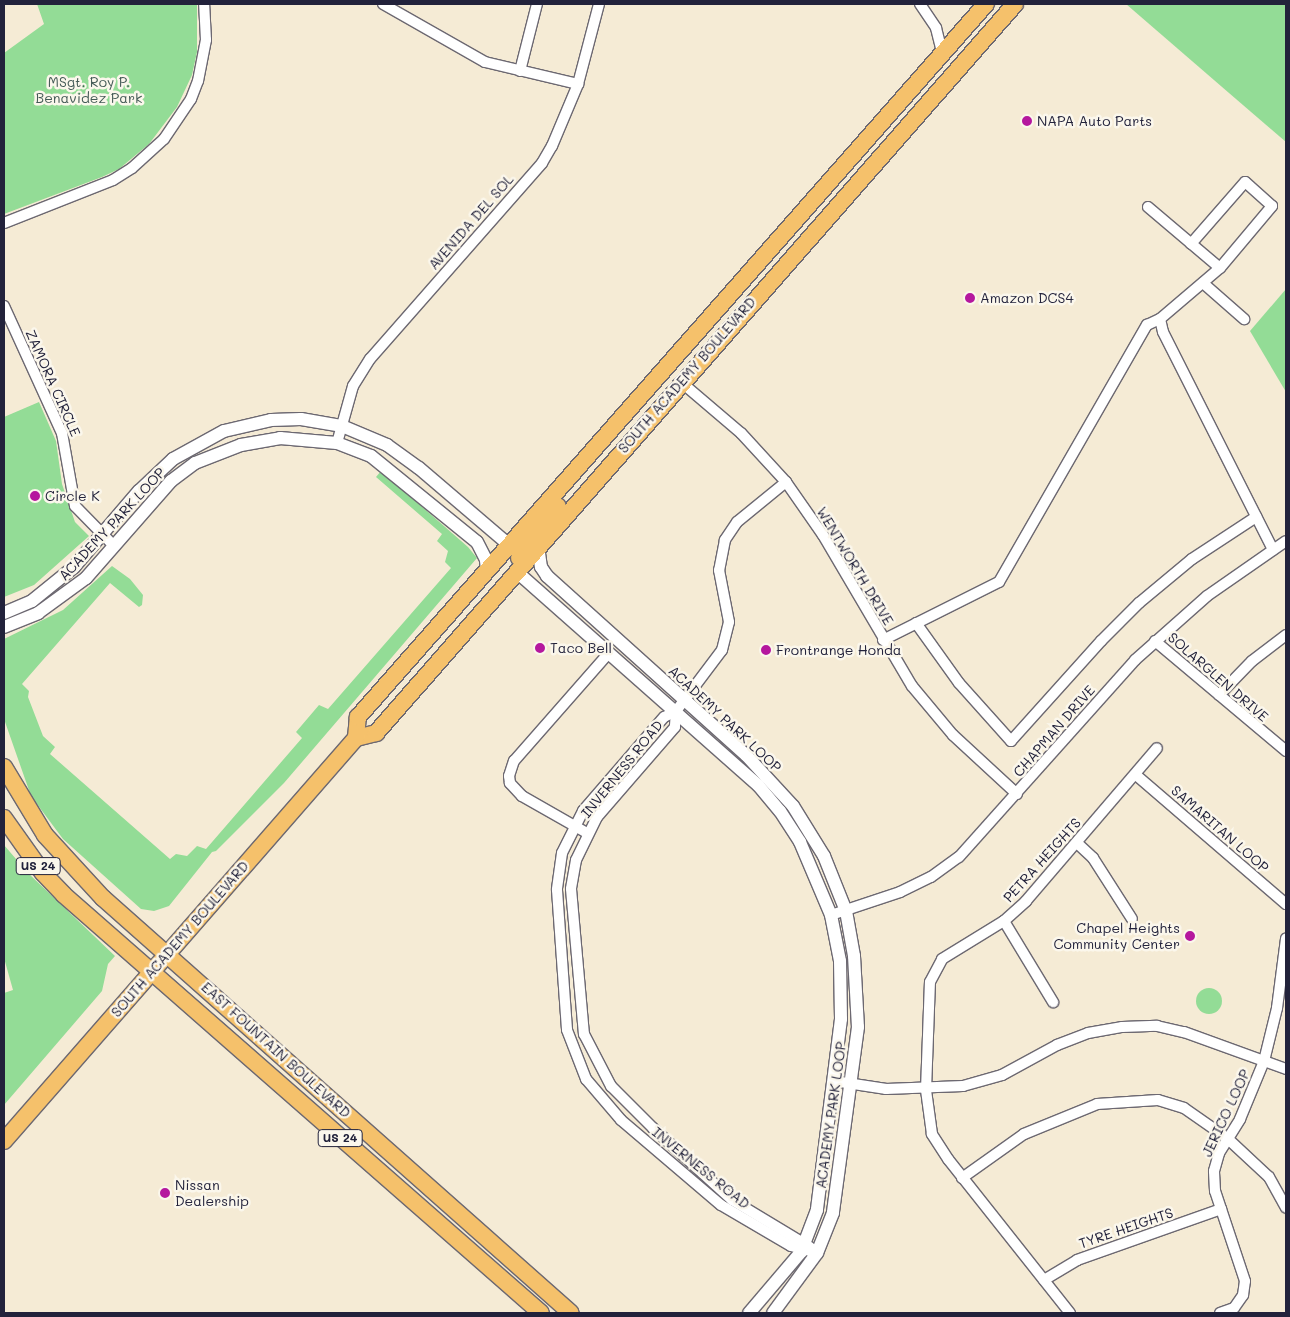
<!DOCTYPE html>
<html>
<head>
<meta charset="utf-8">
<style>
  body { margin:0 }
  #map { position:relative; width:1290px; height:1317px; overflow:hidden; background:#f5ebd5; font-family:Mali,sans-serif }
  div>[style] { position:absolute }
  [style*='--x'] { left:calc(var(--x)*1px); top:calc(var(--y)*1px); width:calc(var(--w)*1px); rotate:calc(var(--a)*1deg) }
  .green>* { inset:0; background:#93dc96 }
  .round { border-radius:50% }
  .roads { filter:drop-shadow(1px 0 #6c6871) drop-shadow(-1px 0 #6c6871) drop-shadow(0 1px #6c6871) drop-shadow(0 -1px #6c6871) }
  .minor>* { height:10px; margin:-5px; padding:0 5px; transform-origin:5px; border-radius:5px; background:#fff }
  .tertiary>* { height:12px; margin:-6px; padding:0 6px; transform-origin:6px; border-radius:6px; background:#fff }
  .trunk>* { height:16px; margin:-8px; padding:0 8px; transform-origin:8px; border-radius:8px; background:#f5c16b }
  .dots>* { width:14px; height:14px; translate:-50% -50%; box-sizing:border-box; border:2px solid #fbf7ec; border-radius:50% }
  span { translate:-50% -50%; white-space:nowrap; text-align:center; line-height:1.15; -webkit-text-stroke:5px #fbf7ec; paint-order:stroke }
  .shield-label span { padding:1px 4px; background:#fbf7ec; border:1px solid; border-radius:4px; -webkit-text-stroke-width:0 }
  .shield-label { font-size:12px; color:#22223b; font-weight:700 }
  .park-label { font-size:14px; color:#445a56 }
  .poi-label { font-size:14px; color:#22223b }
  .left { translate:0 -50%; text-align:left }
  .right { translate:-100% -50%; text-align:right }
  .street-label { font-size:14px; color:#22223b }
  .frame { position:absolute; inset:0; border:5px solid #22223b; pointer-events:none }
</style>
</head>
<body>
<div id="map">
  <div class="green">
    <i style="clip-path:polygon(37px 4px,197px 4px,197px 52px,192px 75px,177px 107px,149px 144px,119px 169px,102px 177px,4px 214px,4px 53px,44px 24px)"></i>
    <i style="clip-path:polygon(1126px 4px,1286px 4px,1286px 142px,1229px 93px)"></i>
    <i style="clip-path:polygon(1286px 289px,1286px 392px,1250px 331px)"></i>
    <i style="clip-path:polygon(39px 402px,56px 441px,62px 484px,75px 522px,89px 536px,34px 585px,4px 597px,4px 417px)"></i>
    <i style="clip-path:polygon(381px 471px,468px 547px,477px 558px,284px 783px,216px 851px,212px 852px,169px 906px,154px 911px,141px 909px,63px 839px,31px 796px,4px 719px,4px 639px,63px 610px,112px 566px,130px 579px,143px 595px,142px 605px,139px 607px,110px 583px,22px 684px,29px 691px,28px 697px,43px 736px,55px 747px,50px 754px,170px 859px,176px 854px,187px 856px,197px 846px,206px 849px,302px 738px,296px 732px,319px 705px,328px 709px,451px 568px,445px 562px,448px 551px,437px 541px,442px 534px,376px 477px)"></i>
    <i style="clip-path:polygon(4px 845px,28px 873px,115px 956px,108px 964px,102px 991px,4px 1105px,4px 993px,13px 990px,4px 958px)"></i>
    <i class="round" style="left:1196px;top:988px;width:26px;height:26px"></i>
  </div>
  <div class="roads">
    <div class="minor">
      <i style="--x:383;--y:4;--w:117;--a:29.6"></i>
      <i style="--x:485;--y:62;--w:96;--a:13.3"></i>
      <i style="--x:920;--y:4;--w:29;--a:56"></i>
      <i style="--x:936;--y:28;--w:25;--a:76"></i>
      <i style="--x:520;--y:71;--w:69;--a:-75.8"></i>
      <i style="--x:1148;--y:207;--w:94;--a:40.3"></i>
      <i style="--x:4;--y:223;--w:117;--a:-21.5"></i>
      <i style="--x:113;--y:180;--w:22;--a:-32"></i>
      <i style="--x:132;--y:168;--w:43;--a:-42.2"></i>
      <i style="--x:164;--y:139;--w:48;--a:-56"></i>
      <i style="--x:191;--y:99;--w:19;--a:-69"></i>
      <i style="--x:198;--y:81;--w:42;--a:-79"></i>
      <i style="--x:206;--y:40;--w:36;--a:-93"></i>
      <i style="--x:1203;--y:283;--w:55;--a:41.3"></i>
      <i style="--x:4;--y:306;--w:140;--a:65.5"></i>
      <i style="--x:62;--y:433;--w:74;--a:79.9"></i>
      <i style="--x:75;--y:506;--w:56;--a:45.7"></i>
      <i style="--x:1160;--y:319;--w:13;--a:77"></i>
      <i style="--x:1163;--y:332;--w:244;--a:63.2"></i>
      <i style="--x:681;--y:382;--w:79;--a:40.4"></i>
      <i style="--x:741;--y:433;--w:67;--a:47.4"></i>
      <i style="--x:786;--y:482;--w:65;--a:55.1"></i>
      <i style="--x:823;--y:535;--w:175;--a:59.5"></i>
      <i style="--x:912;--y:686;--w:64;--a:50.1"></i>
      <i style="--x:953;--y:735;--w:87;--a:42.7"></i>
      <i style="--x:337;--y:443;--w:59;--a:-74.3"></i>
      <i style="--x:353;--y:386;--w:32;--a:-58"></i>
      <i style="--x:370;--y:359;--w:261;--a:-48.7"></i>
      <i style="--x:542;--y:163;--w:20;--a:-60"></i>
      <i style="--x:552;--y:146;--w:67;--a:-67.2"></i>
      <i style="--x:578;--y:84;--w:83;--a:-75.3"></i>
      <i style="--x:786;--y:482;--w:63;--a:140.8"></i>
      <i style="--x:737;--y:522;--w:22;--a:124"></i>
      <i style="--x:725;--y:540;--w:31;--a:101"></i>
      <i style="--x:719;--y:570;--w:53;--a:79.1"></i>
      <i style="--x:729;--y:622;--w:29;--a:104"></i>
      <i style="--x:722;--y:650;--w:76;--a:127"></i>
      <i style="--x:676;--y:711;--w:13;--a:153"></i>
      <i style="--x:664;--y:717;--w:124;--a:130.8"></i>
      <i style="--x:583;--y:811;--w:47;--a:116.6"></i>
      <i style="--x:562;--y:853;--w:37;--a:98"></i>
      <i style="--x:557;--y:890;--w:140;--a:85.9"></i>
      <i style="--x:567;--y:1030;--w:53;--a:68.8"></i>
      <i style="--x:586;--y:1079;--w:54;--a:49.5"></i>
      <i style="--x:621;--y:1120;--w:131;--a:40.4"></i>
      <i style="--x:721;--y:1205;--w:81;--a:30.4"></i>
      <i style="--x:791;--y:1246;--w:27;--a:15"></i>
      <i style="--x:916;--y:623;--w:74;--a:54.4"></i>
      <i style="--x:959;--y:683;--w:78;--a:48.1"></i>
      <i style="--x:1011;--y:741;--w:135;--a:-48"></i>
      <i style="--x:1101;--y:641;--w:54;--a:-45"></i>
      <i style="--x:1139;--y:603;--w:69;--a:-39.7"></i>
      <i style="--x:1192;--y:559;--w:77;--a:-33.3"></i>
      <i style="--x:883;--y:640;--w:130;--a:-26.6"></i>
      <i style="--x:999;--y:582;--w:297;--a:-60.1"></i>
      <i style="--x:1147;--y:325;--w:14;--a:-25"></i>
      <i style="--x:1160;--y:319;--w:79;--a:-40.4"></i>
      <i style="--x:1220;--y:268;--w:81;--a:-50"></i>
      <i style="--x:1272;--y:206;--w:36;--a:-138"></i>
      <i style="--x:1245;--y:182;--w:82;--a:131.1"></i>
      <i style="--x:1155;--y:641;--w:171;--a:40"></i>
      <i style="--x:1219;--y:695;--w:47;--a:-45.9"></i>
      <i style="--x:1252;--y:661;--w:43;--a:-37.4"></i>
      <i style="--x:676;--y:711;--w:16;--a:94"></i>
      <i style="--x:675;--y:727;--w:119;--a:130.9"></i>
      <i style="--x:597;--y:817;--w:48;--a:116"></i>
      <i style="--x:576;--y:860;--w:29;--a:100"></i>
      <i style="--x:571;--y:889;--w:146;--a:84.9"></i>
      <i style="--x:584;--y:1034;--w:59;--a:62.6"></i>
      <i style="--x:611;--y:1086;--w:59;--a:45"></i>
      <i style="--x:653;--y:1128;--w:107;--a:42.3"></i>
      <i style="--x:732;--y:1200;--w:91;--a:31.1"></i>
      <i style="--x:1136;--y:775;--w:198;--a:40.7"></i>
      <i style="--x:587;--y:833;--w:75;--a:-150.4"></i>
      <i style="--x:522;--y:796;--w:18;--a:-133"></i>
      <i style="--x:510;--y:783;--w:7;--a:-98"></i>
      <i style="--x:509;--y:776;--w:16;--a:-72"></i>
      <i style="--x:514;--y:761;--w:144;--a:-48.7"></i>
      <i style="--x:1077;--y:843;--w:22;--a:43"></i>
      <i style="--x:1093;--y:858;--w:72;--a:57.4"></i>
      <i style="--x:831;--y:915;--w:73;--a:-18.4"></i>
      <i style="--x:900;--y:892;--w:34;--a:-26"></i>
      <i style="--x:931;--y:877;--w:34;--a:-36"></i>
      <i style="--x:959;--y:857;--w:264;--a:-48.2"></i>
      <i style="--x:1135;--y:660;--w:96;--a:-41.6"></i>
      <i style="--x:1207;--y:596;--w:96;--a:-34.8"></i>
      <i style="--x:1004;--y:921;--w:95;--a:58.8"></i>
      <i style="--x:834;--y:1081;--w:53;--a:8.7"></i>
      <i style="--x:886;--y:1089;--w:77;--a:-2.2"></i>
      <i style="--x:963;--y:1086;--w:41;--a:-15.8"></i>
      <i style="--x:1002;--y:1075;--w:63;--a:-28.6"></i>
      <i style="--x:1057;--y:1045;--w:33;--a:-21"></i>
      <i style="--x:1088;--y:1033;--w:35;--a:-10"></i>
      <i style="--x:1122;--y:1027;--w:35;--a:-2"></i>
      <i style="--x:1157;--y:1026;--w:28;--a:13"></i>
      <i style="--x:1184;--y:1032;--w:109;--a:19.9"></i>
      <i style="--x:962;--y:1178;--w:76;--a:-35.4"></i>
      <i style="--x:1024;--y:1134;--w:79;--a:-22.3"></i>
      <i style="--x:1097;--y:1104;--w:61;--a:-3.8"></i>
      <i style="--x:1158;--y:1100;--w:27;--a:17"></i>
      <i style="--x:1184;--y:1108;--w:52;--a:34.9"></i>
      <i style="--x:1227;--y:1138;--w:57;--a:42.9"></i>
      <i style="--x:1269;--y:1177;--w:35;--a:61"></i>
      <i style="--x:1044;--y:1280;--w:39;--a:-31"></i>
      <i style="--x:1077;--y:1260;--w:153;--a:-19.5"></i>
      <i style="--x:1070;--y:1313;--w:196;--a:-128.4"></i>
      <i style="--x:948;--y:1159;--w:30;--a:-123"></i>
      <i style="--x:932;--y:1134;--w:44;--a:-97.8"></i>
      <i style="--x:926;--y:1090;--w:108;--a:-87.9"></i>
      <i style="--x:930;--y:982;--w:26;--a:-62"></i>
      <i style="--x:942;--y:959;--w:73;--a:-31.5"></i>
      <i style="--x:1004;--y:921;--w:30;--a:-42"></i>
      <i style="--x:1026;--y:901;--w:201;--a:-49.4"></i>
      <i style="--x:1220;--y:1313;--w:15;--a:-20"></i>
      <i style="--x:1234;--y:1308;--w:16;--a:-55"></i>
      <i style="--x:1243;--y:1295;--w:14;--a:-82"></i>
      <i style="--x:1245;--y:1281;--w:95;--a:-108.4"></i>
      <i style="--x:1215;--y:1191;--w:20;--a:-93"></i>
      <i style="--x:1214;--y:1171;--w:19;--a:-74"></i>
      <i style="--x:1219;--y:1153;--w:40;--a:-58"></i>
      <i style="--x:1240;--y:1119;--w:63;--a:-67.5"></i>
      <i style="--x:1264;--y:1061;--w:55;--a:-76.2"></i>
      <i style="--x:1277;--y:1008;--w:70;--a:-82.6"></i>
    </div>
    <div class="tertiary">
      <i style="--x:538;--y:546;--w:21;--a:82"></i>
      <i style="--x:541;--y:567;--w:11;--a:56"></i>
      <i style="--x:547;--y:576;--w:268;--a:42"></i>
      <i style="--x:746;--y:755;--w:69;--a:47.3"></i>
      <i style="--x:793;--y:806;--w:59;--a:58.2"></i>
      <i style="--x:824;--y:856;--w:59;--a:68.2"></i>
      <i style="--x:846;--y:911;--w:46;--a:79.9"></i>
      <i style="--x:854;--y:956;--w:71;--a:86.8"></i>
      <i style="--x:858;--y:1027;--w:188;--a:97.7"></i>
      <i style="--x:833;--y:1213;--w:43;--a:111.8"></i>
      <i style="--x:817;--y:1253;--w:74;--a:126.3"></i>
      <i style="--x:517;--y:572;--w:322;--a:41.5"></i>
      <i style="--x:758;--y:785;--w:34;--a:50"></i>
      <i style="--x:780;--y:811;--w:37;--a:57"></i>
      <i style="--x:800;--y:842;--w:79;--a:67"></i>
      <i style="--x:831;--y:915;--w:47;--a:78.9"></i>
      <i style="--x:840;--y:961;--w:58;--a:89"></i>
      <i style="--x:841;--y:1019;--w:193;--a:97.2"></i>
      <i style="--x:817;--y:1210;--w:45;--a:110.9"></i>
      <i style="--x:801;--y:1252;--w:80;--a:130.4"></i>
      <i style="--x:4;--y:613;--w:30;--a:-23"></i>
      <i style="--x:32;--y:601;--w:54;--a:-39"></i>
      <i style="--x:74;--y:567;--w:100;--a:-49.5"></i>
      <i style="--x:139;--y:491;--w:47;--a:-43.3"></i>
      <i style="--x:173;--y:459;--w:58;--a:-28.8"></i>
      <i style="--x:224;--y:431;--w:48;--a:-13.2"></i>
      <i style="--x:271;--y:420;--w:30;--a:-2"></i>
      <i style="--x:301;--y:419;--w:42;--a:9.7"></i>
      <i style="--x:342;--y:426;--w:49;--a:22.9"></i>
      <i style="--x:387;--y:445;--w:39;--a:36"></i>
      <i style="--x:419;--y:468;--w:118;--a:40.5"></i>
      <i style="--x:4;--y:627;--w:37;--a:-22"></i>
      <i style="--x:38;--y:613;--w:59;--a:-36.1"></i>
      <i style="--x:86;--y:578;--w:129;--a:-48.8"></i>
      <i style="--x:171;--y:481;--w:30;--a:-37"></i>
      <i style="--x:195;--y:463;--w:49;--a:-21.4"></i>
      <i style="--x:241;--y:445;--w:40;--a:-10"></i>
      <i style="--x:280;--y:438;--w:57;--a:5"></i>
      <i style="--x:337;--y:443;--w:36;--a:21"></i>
      <i style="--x:371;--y:456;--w:136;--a:39.1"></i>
      <i style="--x:477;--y:542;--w:20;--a:63"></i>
      <i style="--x:486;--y:560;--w:12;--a:85"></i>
    </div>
    <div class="trunk">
      <i style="--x:519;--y:558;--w:17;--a:-62"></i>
      <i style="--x:527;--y:543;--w:48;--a:-50"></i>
      <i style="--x:356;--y:738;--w:21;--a:-14"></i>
      <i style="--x:376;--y:733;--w:969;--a:-48.76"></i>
      <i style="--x:4;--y:767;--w:79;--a:58.9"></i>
      <i style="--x:45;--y:835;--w:86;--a:47.4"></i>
      <i style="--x:103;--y:898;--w:625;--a:41.57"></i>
      <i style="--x:4;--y:818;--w:67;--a:54.7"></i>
      <i style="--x:43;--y:873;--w:30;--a:46"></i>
      <i style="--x:64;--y:895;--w:634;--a:41.23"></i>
      <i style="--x:4;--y:1141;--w:535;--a:-48.86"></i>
      <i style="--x:356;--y:738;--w:21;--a:-85"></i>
      <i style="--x:358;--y:717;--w:950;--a:-48.63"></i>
    </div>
  </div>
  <div class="dots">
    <i style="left:1027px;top:121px;background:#b5179e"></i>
    <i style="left:970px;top:298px;background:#b5179e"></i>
    <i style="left:35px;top:496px;background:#b5179e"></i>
    <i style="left:540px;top:648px;background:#b5179e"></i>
    <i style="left:766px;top:650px;background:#b5179e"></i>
    <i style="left:1190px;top:936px;background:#b5179e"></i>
    <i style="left:165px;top:1193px;background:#b5179e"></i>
  </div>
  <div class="shield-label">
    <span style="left:38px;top:866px">US 24</span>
    <span style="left:340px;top:1138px">US 24</span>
  </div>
  <div class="park-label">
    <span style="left:89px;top:90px">MSgt. Roy P.<br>Benavidez Park</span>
  </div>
  <div class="poi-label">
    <span class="left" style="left:1037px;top:121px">NAPA Auto Parts</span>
    <span class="left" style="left:980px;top:298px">Amazon DCS4</span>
    <span class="left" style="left:45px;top:496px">Circle K</span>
    <span class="left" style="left:550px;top:648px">Taco Bell</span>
    <span class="left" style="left:776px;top:650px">Frontrange Honda</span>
    <span class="right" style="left:1180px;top:936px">Chapel Heights<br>Community Center</span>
    <span class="left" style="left:175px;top:1193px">Nissan<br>Dealership</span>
  </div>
  <div class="street-label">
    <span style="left:471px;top:222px;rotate:-49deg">AVENIDA DEL SOL</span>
    <span style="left:687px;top:375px;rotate:-49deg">SOUTH ACADEMY BOULEVARD</span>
    <span style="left:53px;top:383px;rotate:66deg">ZAMORA CIRCLE</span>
    <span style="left:112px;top:524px;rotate:-47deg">ACADEMY PARK LOOP</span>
    <span style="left:855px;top:566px;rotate:59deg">WENTWORTH DRIVE</span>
    <span style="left:1218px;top:677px;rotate:41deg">SOLARGLEN DRIVE</span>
    <span style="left:725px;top:719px;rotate:43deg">ACADEMY PARK LOOP</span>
    <span style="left:1054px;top:731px;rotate:-49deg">CHAPMAN DRIVE</span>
    <span style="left:622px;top:769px;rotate:-51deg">INVERNESS ROAD</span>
    <span style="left:1220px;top:829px;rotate:41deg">SAMARITAN LOOP</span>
    <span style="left:1042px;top:860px;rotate:-48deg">PETRA HEIGHTS</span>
    <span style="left:180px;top:939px;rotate:-49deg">SOUTH ACADEMY BOULEVARD</span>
    <span style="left:276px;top:1050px;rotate:42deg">EAST FOUNTAIN BOULEVARD</span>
    <span style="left:1226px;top:1113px;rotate:-65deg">JERICO LOOP</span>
    <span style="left:831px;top:1115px;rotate:-82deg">ACADEMY PARK LOOP</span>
    <span style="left:701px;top:1168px;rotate:39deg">INVERNESS ROAD</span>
    <span style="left:1126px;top:1228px;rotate:-19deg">TYRE HEIGHTS</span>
  </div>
  <div class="frame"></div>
</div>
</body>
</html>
